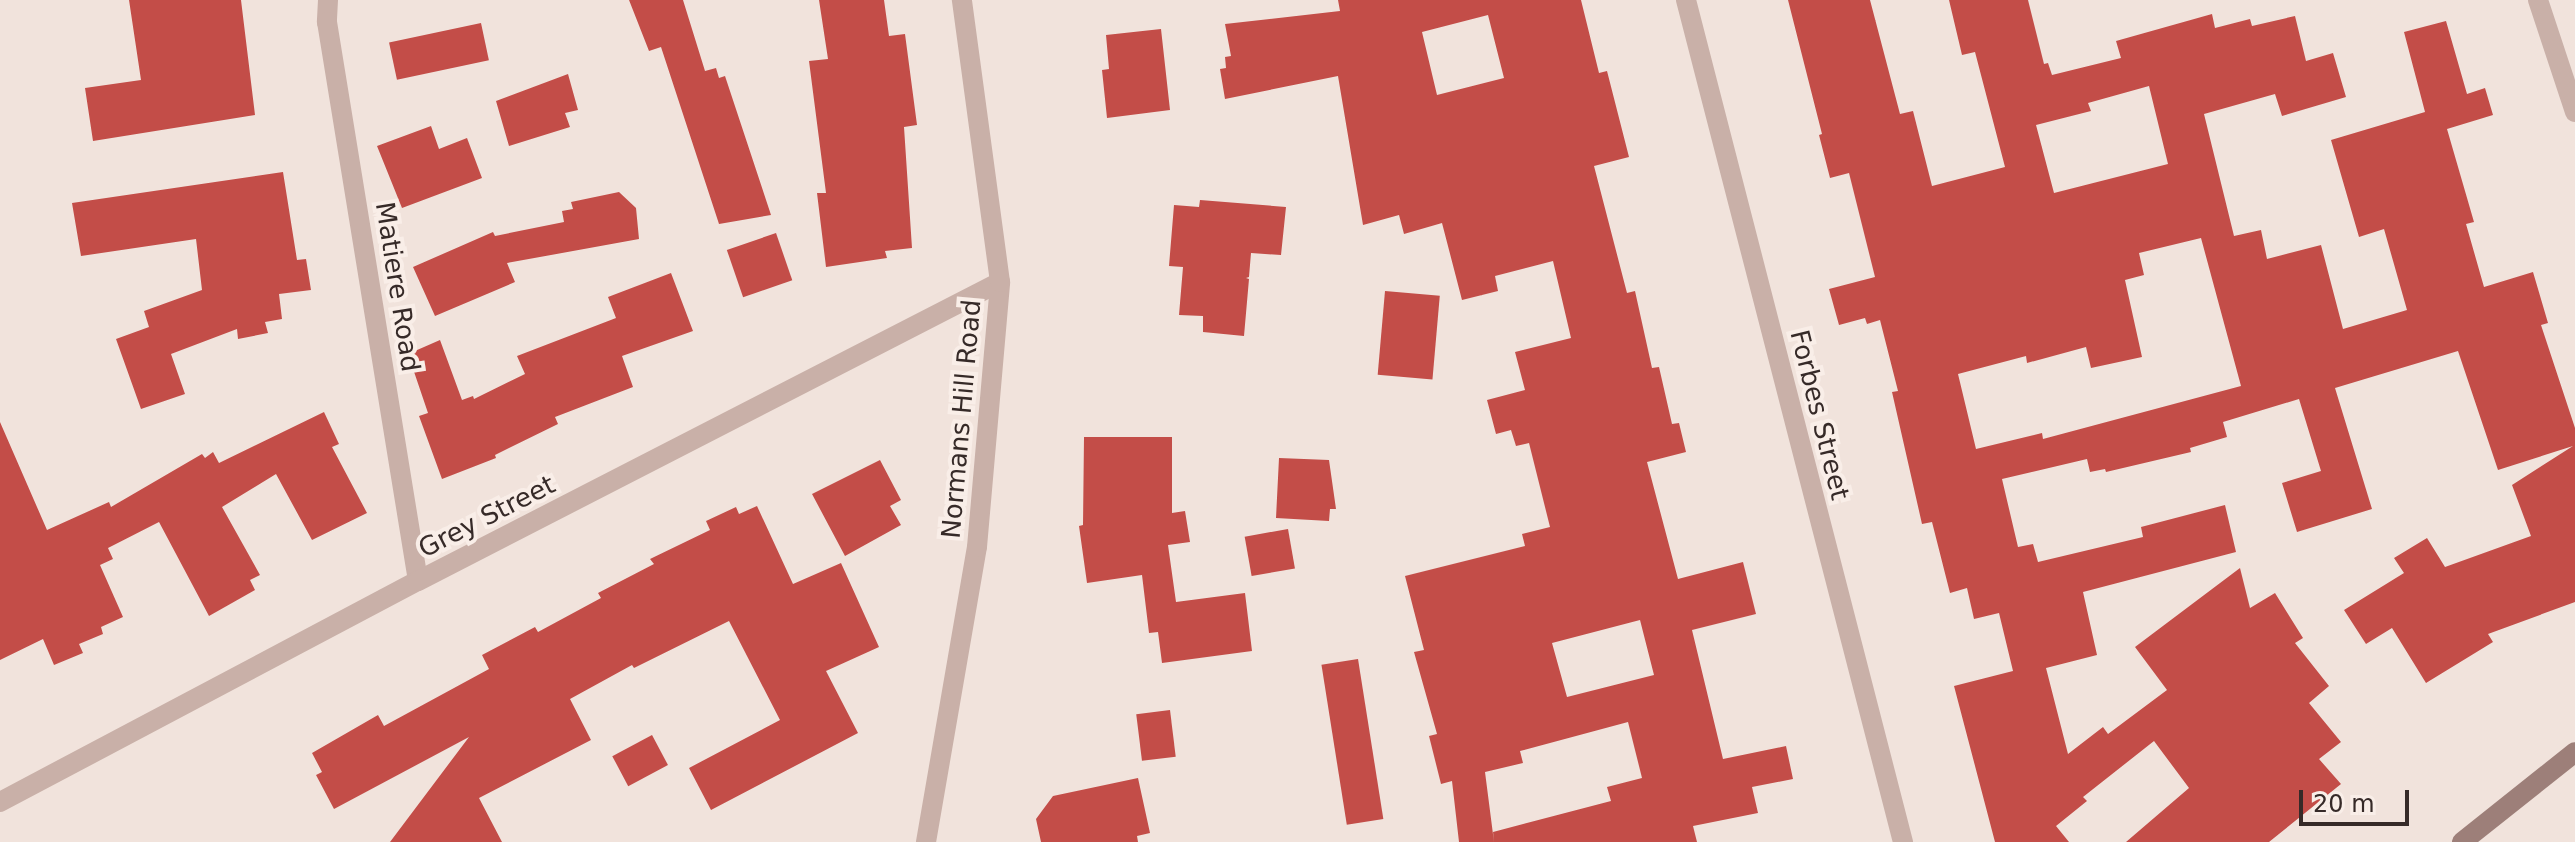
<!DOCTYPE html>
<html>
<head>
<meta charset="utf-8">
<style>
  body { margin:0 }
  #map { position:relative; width:2575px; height:842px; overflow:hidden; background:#f1e3dc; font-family:"DejaVu Sans",sans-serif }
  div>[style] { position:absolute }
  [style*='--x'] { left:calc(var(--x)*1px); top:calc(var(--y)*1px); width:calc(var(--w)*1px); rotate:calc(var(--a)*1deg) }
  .building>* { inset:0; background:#c34d48; transform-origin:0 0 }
  .street>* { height:20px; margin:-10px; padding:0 10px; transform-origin:10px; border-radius:10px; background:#c9b0a8 }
  .secondary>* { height:20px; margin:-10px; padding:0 10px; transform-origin:10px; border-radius:10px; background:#9d7f79 }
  span { translate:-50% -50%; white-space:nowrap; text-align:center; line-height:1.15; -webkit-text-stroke:8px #f9eee8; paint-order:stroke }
  .street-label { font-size:26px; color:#362a28 }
  .scale { position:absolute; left:2299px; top:790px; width:110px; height:36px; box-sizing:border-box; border:4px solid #362a28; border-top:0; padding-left:10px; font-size:24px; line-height:28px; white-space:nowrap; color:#362a28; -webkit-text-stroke:6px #f9eee8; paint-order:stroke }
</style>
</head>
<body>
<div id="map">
  <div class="building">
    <i style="clip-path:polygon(129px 0,241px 0,255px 115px,93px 141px,85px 88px,141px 80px)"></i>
    <i style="clip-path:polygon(629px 0,683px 0,705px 71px,716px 68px,719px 78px,725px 76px,771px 215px,719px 224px,661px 47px,649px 51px)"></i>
    <i style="clip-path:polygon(819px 0,884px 0,889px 36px,905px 34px,917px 125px,904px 127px,912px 248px,885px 251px,887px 258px,826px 267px,817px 193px,826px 193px,809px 61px,828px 59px)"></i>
    <i style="clip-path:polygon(evenodd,1338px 0,1581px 0,1599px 73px,1607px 71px,1629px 157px,1594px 166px,1627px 293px,1635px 291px,1652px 368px,1659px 367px,1672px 424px,1679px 423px,1686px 452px,1647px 462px,1678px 579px,1743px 562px,1756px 614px,1692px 630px,1723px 759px,1786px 746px,1793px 779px,1752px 787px,1758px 813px,1693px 826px,1697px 842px,1494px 842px,1493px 832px,1611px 801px,1607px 787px,1642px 778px,1628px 722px,1520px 751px,1523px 763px,1485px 772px,1494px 842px,1459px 842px,1452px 781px,1441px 784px,1429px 736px,1437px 734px,1414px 652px,1424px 650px,1405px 576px,1525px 546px,1522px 534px,1550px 527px,1529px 443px,1516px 446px,1511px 430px,1496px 434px,1487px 400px,1525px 390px,1515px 352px,1571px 338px,1553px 261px,1495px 276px,1498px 291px,1462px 300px,1442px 223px,1404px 234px,1399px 215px,1363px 225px,1338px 76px,1225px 99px,1220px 69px,1226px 68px,1225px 57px,1231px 56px,1225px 24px,1340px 11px,1338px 0,1488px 15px,1504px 78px,1437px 95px,1422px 32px,1488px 15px,1338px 0,1640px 620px,1654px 675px,1567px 697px,1552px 643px,1640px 620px)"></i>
    <i style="clip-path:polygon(evenodd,1788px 0,1870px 0,1900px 114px,1913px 111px,1932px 186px,2005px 167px,1975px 52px,1962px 55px,1949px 0,2028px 0,2044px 64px,2048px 63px,2052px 75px,2121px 58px,2116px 41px,2212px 14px,2215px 28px,2250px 19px,2252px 26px,2295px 16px,2306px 61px,2333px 53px,2346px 97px,2282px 116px,2275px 94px,2204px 114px,2234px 236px,2261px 230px,2267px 259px,2321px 245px,2343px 329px,2407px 310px,2384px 229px,2359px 237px,2331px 140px,2425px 112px,2404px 32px,2446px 21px,2467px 94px,2485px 88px,2493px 115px,2447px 129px,2474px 222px,2466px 224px,2484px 287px,2533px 272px,2548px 323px,2541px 325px,2575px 428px,2575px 602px,2488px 634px,2493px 642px,2426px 683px,2392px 628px,2366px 644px,2344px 610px,2404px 573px,2394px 558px,2427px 538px,2445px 567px,2531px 536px,2512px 485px,2573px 446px,2498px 470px,2458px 351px,2335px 388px,2372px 509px,2297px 532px,2282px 483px,2321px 471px,2299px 399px,2223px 422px,2227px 437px,2190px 448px,2191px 452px,2106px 472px,2105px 469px,2090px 472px,2087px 459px,2002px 479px,2018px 547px,2033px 544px,2038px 562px,2143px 537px,2141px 527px,2225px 505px,2236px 552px,2083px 592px,2097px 655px,2046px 668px,2068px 754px,2103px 727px,2108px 734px,2167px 690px,2135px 647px,2240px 568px,2250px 608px,2275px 593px,2303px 638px,2295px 643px,2329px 686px,2309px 703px,2341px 742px,2319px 759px,2341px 784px,2269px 842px,2126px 842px,2189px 788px,2154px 741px,2083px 797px,2087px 801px,2056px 826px,2069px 842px,1995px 842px,1954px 686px,2013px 671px,1999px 613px,1974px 619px,1967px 588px,1950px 593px,1932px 522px,1922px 524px,1892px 392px,1898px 391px,1880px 320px,1867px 324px,1865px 318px,1839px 325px,1829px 289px,1875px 277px,1849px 173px,1830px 178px,1819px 135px,1822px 134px,1788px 0,2149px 86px,2168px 164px,2054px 193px,2036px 125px,2091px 111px,2088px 103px,2149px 86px,1788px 0,2201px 238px,2241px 386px,2043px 439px,2042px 433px,1976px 449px,1958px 374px,2026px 356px,2027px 363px,2086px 347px,2091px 368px,2142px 357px,2125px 280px,2144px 275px,2139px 253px,2201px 238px)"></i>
    <i style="left:481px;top:23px;width:38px;height:94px;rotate:78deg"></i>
    <i style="clip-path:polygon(1161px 29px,1170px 110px,1107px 118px,1102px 70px,1109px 69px,1106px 35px)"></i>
    <i style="clip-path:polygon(568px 74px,578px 110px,565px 113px,570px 127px,509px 146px,496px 101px)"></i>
    <i style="clip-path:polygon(431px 126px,439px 149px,467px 138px,482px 178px,402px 208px,377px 146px)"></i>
    <i style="clip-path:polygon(283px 172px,297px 260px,306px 259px,311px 290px,279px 294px,282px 319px,265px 322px,268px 333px,238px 339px,237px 329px,171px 354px,185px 394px,141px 409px,116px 339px,149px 327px,144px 311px,202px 290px,196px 239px,81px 256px,72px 203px)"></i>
    <i style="clip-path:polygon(619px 192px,636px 208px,639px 239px,507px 263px,515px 282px,435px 316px,413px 267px,493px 232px,495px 236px,564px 222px,562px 211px,573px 209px,571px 202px)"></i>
    <i style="clip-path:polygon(1200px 200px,1286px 207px,1281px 255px,1251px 253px,1249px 277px,1246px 278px,1249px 279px,1244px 336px,1203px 332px,1203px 316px,1179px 315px,1183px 267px,1169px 266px,1174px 205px,1199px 207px)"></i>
    <i style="left:776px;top:233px;width:50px;height:52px;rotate:71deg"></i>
    <i style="clip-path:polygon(671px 273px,693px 331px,622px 356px,633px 387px,555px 417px,558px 424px,495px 455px,496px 458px,442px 479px,419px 416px,428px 413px,408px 354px,440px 340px,462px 400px,473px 396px,474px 399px,525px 374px,517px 356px,616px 318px,608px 297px)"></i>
    <i style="left:1385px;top:291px;width:55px;height:84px;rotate:5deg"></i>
    <i style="clip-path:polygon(324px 412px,339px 444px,332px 447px,367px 513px,312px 540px,276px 474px,222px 507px,260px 575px,250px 580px,255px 590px,209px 616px,159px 522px,108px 548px,113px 559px,100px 565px,123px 617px,101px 627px,103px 634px,79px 644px,83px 653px,54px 665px,43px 639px,0 660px,0 422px,47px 530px,109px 502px,111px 507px,202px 454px,205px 458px,213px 452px,219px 463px)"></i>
    <i style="clip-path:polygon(1084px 437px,1172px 437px,1172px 513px,1185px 511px,1190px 542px,1168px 545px,1176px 602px,1245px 593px,1252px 651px,1162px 663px,1158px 632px,1149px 633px,1142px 575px,1087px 583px,1079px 526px,1083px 525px)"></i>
    <i style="clip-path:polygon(1279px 458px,1329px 460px,1336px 509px,1330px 509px,1329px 521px,1276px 518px)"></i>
    <i style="clip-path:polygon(880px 460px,901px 500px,890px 506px,901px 525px,845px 556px,812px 494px)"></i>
    <i style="clip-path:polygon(757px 506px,793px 584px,841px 563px,879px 647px,826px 671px,858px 733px,711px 810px,689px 768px,780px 720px,729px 621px,634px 668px,632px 665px,570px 699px,591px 740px,479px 798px,502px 842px,390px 842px,469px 737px,334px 809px,316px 775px,322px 772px,312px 753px,378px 715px,384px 726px,489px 669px,482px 655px,535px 627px,538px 632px,601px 598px,598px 593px,654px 564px,650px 559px,710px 530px,706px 521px,736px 507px,739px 514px)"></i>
    <i style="left:1288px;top:529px;width:40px;height:44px;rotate:80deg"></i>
    <i style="left:1358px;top:659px;width:162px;height:37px;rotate:81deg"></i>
    <i style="left:1170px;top:710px;width:47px;height:34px;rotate:83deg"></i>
    <i style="left:652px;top:735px;width:34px;height:45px;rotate:62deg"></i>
    <i style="clip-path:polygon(1138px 778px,1150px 833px,1137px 836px,1138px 842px,1041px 842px,1036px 819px,1053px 796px)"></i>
  </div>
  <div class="street">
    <i style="--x:328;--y:0;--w:22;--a:93"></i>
    <i style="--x:327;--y:22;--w:566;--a:80.75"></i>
    <i style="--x:1686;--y:0;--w:870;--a:75.55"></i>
    <i style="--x:2538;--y:0;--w:118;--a:71.7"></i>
    <i style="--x:0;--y:802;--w:473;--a:-27.9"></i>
    <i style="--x:418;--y:581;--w:654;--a:-27.19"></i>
    <i style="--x:926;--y:842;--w:299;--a:-80.2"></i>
    <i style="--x:977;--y:547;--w:266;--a:-85"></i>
    <i style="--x:1000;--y:282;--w:285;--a:-97.7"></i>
  </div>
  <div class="secondary">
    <i style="--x:2462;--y:842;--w:144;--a:-38.5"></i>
  </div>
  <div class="street-label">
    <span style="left:397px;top:287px;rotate:81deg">Matiere Road</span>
    <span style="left:1819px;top:415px;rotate:76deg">Forbes Street</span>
    <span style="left:962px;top:419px;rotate:-85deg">Normans Hill Road</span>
    <span style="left:487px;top:517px;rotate:-27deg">Grey Street</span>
  </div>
  <div class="scale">20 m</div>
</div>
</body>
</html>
